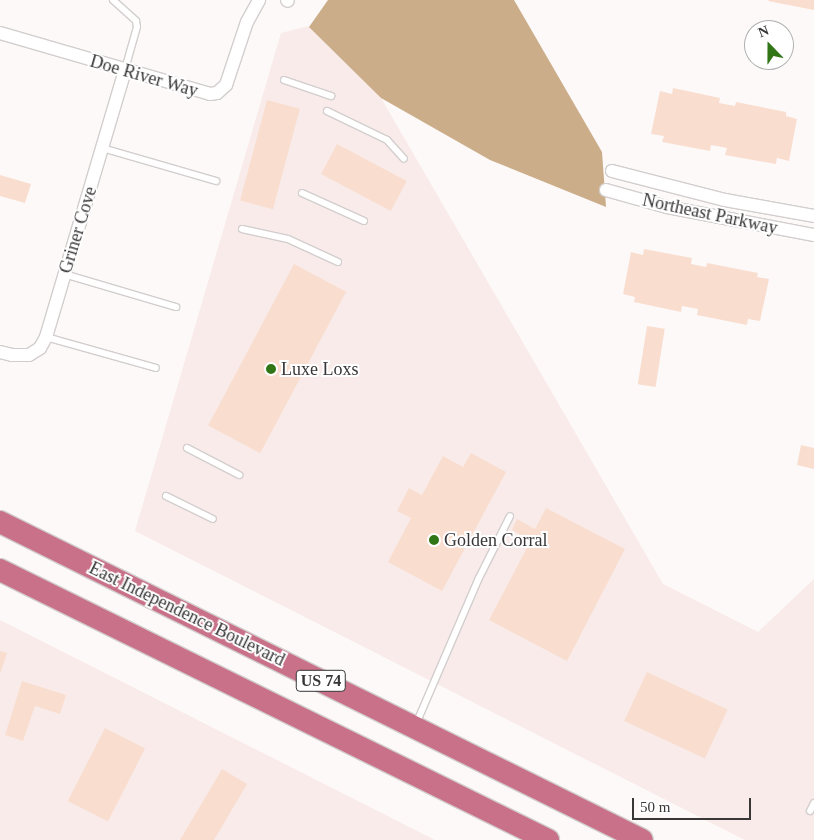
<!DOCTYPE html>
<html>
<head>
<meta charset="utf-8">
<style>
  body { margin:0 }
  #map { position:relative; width:814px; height:840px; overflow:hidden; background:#fdf9f8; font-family:Georgia,serif }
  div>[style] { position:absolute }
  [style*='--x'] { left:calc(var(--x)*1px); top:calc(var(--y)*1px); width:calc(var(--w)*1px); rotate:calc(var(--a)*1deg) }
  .built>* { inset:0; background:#f8ebe9 }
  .forest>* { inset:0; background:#cbad89 }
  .building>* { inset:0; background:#f9ded0; transform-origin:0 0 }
  .roads { filter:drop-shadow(1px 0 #d3cece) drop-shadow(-1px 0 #d3cece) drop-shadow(0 1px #d3cece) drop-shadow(0 -1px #d3cece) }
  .lane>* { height:6px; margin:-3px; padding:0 3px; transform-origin:3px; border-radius:3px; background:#fff }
  .street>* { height:12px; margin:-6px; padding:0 6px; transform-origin:6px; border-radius:6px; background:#fff }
  .highway>* { height:22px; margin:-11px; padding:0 11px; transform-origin:11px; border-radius:11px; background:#c87188 }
  .dots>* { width:14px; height:14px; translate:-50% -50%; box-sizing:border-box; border:2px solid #fff; border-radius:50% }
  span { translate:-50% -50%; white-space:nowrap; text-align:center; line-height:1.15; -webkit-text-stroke:4px #fff; paint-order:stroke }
  .shield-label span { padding:1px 4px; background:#fff; border:1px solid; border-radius:4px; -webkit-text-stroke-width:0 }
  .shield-label { font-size:16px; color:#383636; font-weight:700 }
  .street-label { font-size:18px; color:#383636 }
  .poi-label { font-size:18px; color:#383636 }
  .left { translate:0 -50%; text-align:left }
  .north { position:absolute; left:744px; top:20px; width:50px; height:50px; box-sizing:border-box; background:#fff; border:1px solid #afafaf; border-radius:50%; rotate:338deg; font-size:14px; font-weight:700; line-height:20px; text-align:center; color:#383636 }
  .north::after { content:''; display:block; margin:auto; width:18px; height:22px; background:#307617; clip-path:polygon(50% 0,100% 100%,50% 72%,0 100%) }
  .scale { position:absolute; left:632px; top:798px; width:119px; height:22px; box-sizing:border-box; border:2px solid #383636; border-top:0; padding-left:6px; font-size:15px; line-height:18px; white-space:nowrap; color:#383636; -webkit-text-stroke:4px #fff; paint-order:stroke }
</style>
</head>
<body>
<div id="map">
  <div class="built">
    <i style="clip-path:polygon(309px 26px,381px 98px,663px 584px,758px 632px,814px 579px,814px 840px,745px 840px,135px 531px,281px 33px)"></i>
    <i style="clip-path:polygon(0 620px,435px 840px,0 840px)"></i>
  </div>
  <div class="forest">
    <i style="clip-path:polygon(328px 0,514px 0,602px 152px,606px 207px,490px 160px,381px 98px,309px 27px)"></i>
  </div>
  <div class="building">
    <i style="clip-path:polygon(769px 0,814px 0,814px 10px,768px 1px)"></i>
    <i style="clip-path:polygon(673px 88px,720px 98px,719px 103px,735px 106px,736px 102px,786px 112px,786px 116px,797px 119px,789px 161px,777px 158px,776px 164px,725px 155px,727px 148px,711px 145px,710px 151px,662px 142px,664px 136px,651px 134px,660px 91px,672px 94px)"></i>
    <i style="left:267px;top:100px;width:34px;height:104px;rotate:15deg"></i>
    <i style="left:337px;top:144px;width:79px;height:34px;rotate:28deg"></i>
    <i style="clip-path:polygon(0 175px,31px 184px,25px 203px,0 196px)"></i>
    <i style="clip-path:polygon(644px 249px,692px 258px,691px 264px,706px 267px,707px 263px,758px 273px,757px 277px,769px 279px,760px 321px,748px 319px,747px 325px,697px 315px,698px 309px,682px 306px,681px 312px,634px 302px,635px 297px,623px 294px,631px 252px,643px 255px)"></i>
    <i style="left:294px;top:264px;width:59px;height:183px;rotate:28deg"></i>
    <i style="left:647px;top:326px;width:18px;height:59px;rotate:9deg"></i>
    <i style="clip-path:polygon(801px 445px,814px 448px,814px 469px,797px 465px)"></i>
    <i style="clip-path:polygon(471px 453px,506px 472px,442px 591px,388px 562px,411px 518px,397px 511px,409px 488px,422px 495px,443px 456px,463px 467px)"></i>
    <i style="clip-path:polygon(546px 508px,625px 549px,567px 661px,489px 620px,531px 540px,512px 530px,517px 519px,535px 529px)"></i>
    <i style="clip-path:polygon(0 651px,7px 653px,0 674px)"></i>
    <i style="left:647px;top:672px;width:89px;height:54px;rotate:25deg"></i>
    <i style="clip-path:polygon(22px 681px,66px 695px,60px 714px,35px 706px,23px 741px,5px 735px)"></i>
    <i style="left:105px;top:728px;width:45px;height:82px;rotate:27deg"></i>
    <i style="clip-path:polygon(222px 769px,247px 784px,214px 840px,180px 840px)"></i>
  </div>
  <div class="roads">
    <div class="lane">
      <i style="--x:113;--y:0;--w:31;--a:42"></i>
      <i style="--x:136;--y:21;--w:6;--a:81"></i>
      <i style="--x:137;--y:27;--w:44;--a:105.9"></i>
      <i style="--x:284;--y:80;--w:50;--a:18.8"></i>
      <i style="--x:327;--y:111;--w:67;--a:25.8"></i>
      <i style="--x:387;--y:140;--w:25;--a:48"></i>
      <i style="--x:102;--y:148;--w:119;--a:16.1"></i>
      <i style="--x:302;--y:193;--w:68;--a:24.3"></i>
      <i style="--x:242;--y:229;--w:47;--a:12.3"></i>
      <i style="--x:288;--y:239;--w:55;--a:24.7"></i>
      <i style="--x:64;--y:274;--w:117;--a:16.4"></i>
      <i style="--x:46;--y:337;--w:114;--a:15.7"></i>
      <i style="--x:187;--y:448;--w:59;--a:27.4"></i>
      <i style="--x:166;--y:496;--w:52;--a:26.1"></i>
      <i style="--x:416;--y:724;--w:159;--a:-66.7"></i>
      <i style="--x:479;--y:578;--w:69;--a:-63.4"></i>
      <i style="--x:810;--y:811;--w:9;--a:-63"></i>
    </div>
    <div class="street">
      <i style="--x:287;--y:0;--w:1;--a:45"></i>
      <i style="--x:0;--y:33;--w:219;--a:16.2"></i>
      <i style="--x:210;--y:94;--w:7;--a:-8"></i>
      <i style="--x:217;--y:93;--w:12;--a:-42"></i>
      <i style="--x:226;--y:85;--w:66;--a:-71.6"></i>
      <i style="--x:247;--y:22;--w:25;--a:-61"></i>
      <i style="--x:612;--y:171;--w:117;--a:14.4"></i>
      <i style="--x:725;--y:200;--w:90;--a:10.2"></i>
      <i style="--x:606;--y:190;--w:63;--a:15.6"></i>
      <i style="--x:667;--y:207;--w:150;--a:10.8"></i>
      <i style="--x:0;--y:352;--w:12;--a:14"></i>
      <i style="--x:12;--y:355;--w:17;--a:0"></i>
      <i style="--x:29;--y:355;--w:13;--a:-32"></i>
      <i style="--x:40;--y:348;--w:13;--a:-61"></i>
      <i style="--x:46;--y:337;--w:278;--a:-73.5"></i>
    </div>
    <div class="highway">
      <i style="--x:0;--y:522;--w:716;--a:26.35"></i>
      <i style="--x:0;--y:570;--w:611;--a:26.23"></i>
    </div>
  </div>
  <div class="dots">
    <i style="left:271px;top:369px;background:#307617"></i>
    <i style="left:434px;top:540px;background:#307617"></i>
  </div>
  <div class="shield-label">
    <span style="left:321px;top:681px">US 74</span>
  </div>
  <div class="street-label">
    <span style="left:144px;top:76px;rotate:16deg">Doe River Way</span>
    <span style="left:710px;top:214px;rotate:12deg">Northeast Parkway</span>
    <span style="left:78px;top:230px;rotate:-73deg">Griner Cove</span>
    <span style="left:187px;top:614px;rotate:26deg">East Independence Boulevard</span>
  </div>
  <div class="poi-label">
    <span class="left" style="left:281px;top:369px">Luxe Loxs</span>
    <span class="left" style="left:444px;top:540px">Golden Corral</span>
  </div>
  <div class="north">N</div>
  <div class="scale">50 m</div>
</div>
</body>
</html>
